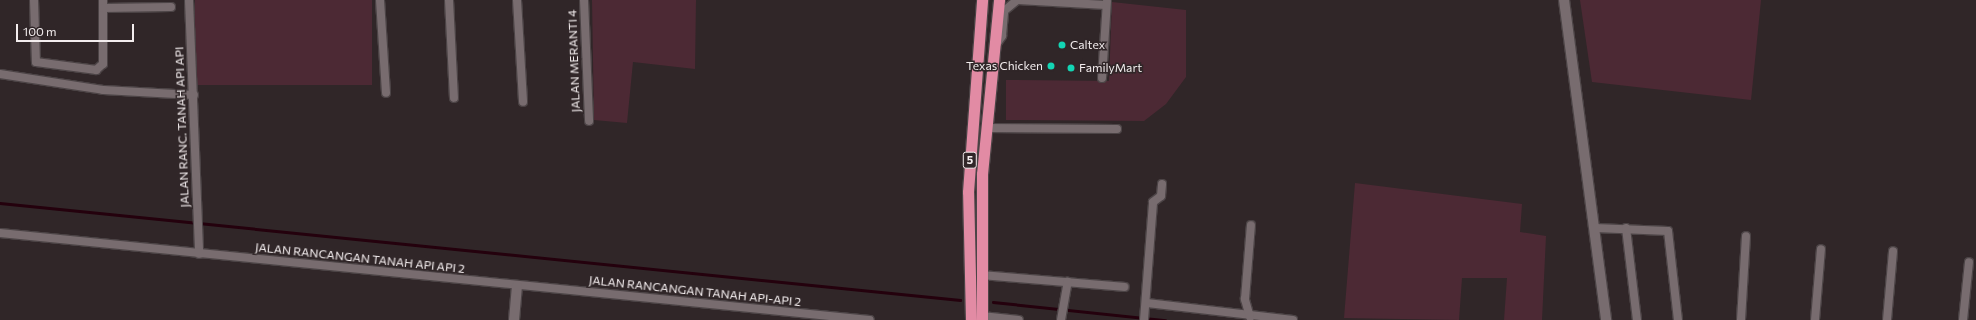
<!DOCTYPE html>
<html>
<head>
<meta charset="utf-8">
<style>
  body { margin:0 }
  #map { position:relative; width:1976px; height:320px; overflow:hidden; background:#302628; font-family:Commissioner,sans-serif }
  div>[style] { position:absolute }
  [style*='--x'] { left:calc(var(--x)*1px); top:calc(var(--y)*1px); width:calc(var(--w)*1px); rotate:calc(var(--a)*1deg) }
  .green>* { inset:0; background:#4c2934; transform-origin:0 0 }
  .stream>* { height:2.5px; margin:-1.25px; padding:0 1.25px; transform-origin:1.25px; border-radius:1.25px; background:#24010d }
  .roads { filter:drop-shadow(1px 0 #4c4446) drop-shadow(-1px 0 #4c4446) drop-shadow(0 1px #4c4446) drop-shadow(0 -1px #4c4446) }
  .minor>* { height:8px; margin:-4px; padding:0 4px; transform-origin:4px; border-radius:4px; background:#786c6f }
  .tertiary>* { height:10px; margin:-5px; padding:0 5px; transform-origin:5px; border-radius:5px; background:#786c6f }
  .trunk>* { height:11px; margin:-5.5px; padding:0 5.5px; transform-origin:5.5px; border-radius:5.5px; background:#e28ba4 }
  .dots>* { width:11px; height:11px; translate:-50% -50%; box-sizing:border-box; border:2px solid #302628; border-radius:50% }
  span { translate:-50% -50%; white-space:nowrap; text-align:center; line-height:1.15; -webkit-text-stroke:3px #302628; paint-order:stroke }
  .shield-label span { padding:1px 3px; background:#302628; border:1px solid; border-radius:3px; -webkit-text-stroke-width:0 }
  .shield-label { font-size:11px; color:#f3edee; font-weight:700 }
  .poi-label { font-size:12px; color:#f3edee }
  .left { translate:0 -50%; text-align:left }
  .right { translate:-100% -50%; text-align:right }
  .street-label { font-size:12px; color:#f3edee }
  .scale { position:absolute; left:16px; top:24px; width:118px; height:18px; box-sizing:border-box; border:2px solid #f3edee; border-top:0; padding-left:5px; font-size:12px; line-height:14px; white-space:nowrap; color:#f3edee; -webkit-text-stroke:3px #302628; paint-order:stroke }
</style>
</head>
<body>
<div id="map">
  <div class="green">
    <i style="left:195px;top:0;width:177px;height:85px"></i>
    <i style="clip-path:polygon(592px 0,696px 0,695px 69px,633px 62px,627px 123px,594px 120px)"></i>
    <i style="clip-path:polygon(1580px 0,1761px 0,1751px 100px,1592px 82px)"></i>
    <i style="clip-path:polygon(1112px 2px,1186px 10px,1186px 77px,1166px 104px,1144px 121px,1006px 120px,1006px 80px,1109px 81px)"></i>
    <i style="clip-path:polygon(1355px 183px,1522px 204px,1520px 232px,1546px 236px,1542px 320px,1504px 320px,1507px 278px,1462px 278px,1459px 320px,1344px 318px)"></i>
  </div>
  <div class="stream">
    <i style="--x:0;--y:203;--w:965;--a:5.77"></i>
    <i style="--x:993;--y:302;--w:173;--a:6"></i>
  </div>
  <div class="roads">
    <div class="minor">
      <i style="--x:34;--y:0;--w:62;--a:88.2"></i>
      <i style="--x:36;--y:62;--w:61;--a:7.6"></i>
      <i style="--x:96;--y:70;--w:9;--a:-41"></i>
      <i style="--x:103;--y:64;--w:64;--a:-90"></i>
      <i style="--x:189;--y:0;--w:254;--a:87.7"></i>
      <i style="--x:380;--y:0;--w:93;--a:86.3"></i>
      <i style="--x:449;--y:0;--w:98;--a:87.1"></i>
      <i style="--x:517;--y:0;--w:102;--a:86.6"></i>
      <i style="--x:584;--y:0;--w:121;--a:87.6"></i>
      <i style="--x:1018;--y:0;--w:88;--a:3.3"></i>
      <i style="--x:103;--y:8;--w:68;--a:-0.8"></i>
      <i style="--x:996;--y:45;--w:11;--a:-56"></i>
      <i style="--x:1002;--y:36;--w:25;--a:-85"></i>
      <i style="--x:1004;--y:11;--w:17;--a:-40"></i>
      <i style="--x:0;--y:74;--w:104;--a:8.8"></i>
      <i style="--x:103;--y:90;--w:91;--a:3.1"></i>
      <i style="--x:1102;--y:78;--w:77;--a:-86.3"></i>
      <i style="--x:986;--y:128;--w:131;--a:0.4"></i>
      <i style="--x:1595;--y:228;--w:73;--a:2.4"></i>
      <i style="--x:1668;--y:231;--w:90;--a:83.6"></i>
      <i style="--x:1626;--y:228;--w:93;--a:83.2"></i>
      <i style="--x:0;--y:233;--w:874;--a:5.71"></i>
      <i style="--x:982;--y:275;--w:143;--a:4.8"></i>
      <i style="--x:1147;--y:303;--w:147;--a:6.6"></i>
      <i style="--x:982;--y:316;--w:37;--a:6"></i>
      <i style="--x:1250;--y:317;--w:19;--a:-106"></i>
      <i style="--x:1245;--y:299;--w:74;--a:-85.4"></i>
      <i style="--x:1061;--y:320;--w:39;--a:-80"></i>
      <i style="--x:1144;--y:320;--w:118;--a:-85.6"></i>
      <i style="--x:1153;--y:202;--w:10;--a:-37"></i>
      <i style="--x:1161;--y:196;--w:12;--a:-85"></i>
      <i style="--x:1741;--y:320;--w:84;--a:-86.6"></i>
      <i style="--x:1815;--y:320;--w:71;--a:-85.2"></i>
      <i style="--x:1887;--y:320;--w:69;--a:-85"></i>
      <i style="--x:1963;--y:320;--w:58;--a:-84.1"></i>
    </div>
    <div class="tertiary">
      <i style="--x:1564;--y:0;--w:323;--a:82.5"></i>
      <i style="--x:514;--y:320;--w:34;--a:-85"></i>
    </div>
    <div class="trunk">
      <i style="--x:971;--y:320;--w:128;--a:-91.3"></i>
      <i style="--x:968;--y:192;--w:193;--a:-85.8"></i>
      <i style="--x:982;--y:320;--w:146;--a:-90"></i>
      <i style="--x:982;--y:174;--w:175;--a:-84.4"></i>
    </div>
  </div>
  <div class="dots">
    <i style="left:1062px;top:45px;background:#13d5b4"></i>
    <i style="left:1051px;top:66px;background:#13d5b4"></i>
    <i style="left:1071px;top:68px;background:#13d5b4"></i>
  </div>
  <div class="shield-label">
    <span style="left:970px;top:160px">5</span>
  </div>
  <div class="poi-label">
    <span class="left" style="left:1070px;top:45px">Caltex</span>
    <span class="right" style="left:1043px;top:66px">Texas Chicken</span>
    <span class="left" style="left:1079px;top:68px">FamilyMart</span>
  </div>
  <div class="street-label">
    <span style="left:574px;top:61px;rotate:-92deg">JALAN MERANTI 4</span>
    <span style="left:182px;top:127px;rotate:-92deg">JALAN RANC. TANAH API API</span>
    <span style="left:360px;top:258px;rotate:6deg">JALAN RANCANGAN TANAH API API 2</span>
    <span style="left:695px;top:291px;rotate:6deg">JALAN RANCANGAN TANAH API-API 2</span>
  </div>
  <div class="scale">100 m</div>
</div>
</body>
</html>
